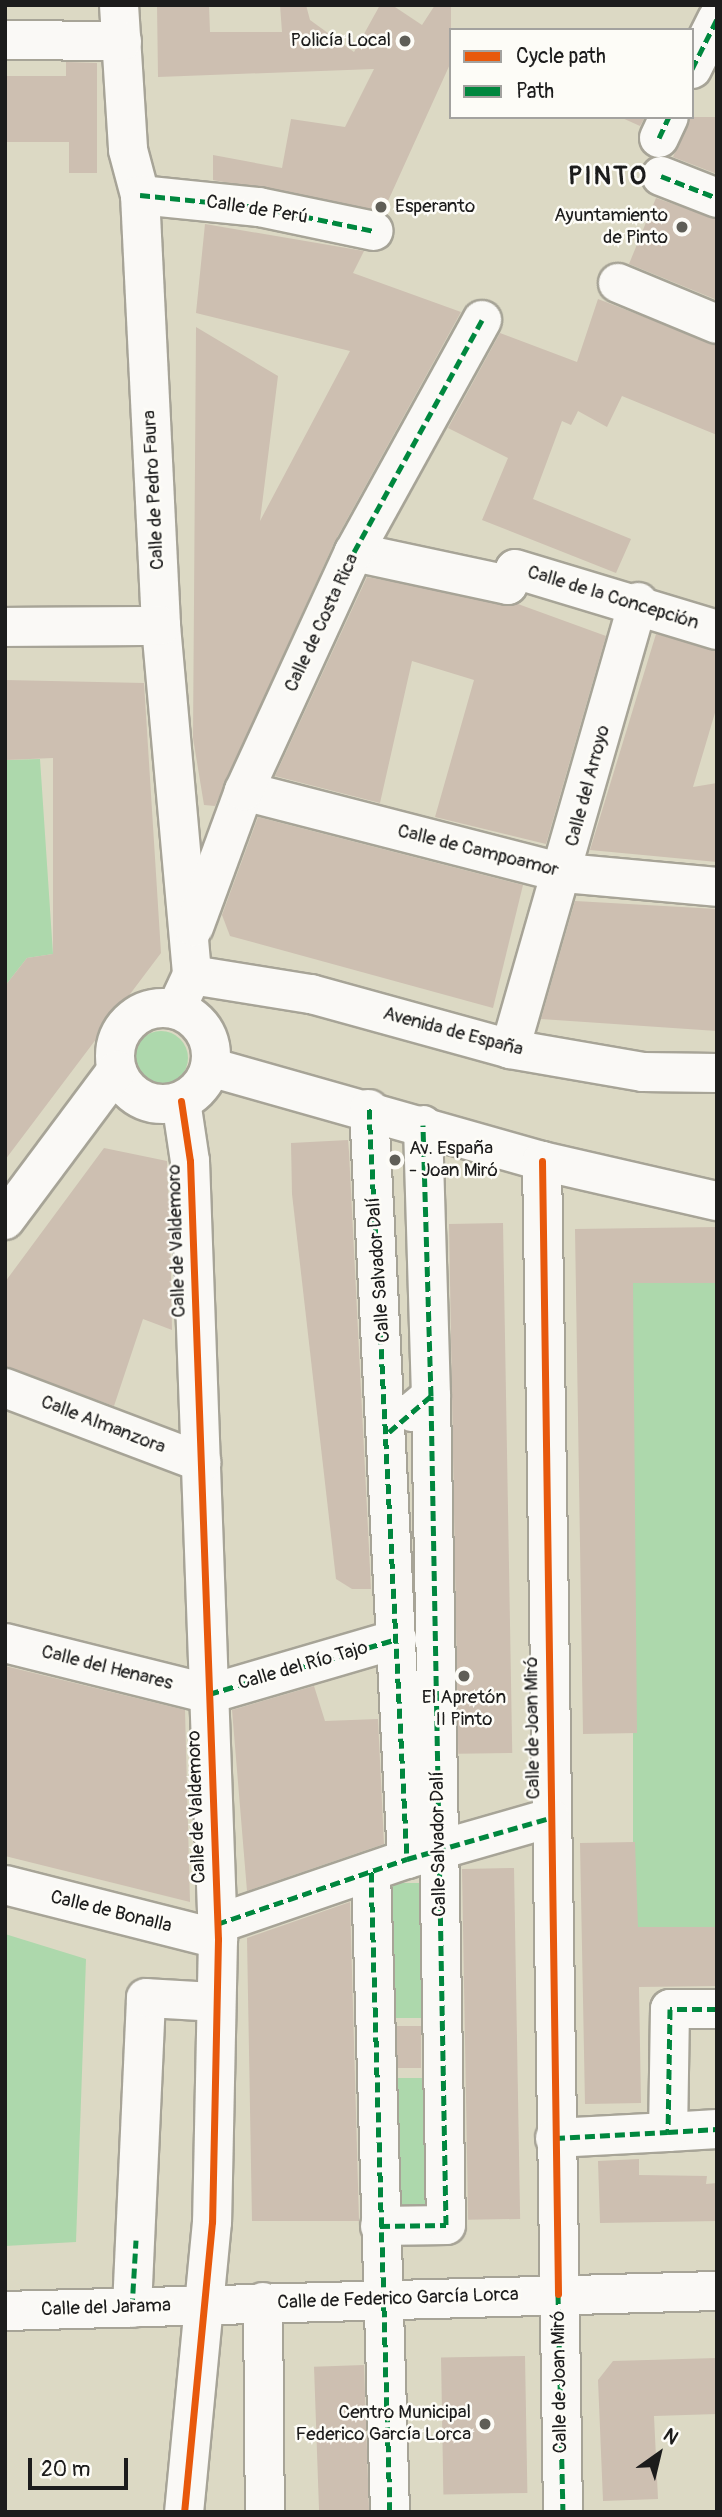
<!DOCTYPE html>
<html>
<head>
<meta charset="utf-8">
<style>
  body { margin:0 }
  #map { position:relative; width:722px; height:2517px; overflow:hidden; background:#dcd9c4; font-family:Pangolin,sans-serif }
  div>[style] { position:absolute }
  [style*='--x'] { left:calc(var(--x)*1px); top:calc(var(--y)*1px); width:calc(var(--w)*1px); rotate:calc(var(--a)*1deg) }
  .green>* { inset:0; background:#add8ac; transform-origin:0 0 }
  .round { border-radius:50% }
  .building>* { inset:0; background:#cdbfb1; transform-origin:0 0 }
  .roads { filter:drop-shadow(2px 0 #a7a497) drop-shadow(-2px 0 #a7a497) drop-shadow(0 2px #a7a497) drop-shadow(0 -2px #a7a497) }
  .minor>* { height:38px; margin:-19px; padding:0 19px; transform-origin:19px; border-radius:19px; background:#faf9f6 }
  .minor>.ring { margin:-19px; padding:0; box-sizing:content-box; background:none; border:38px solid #faf9f6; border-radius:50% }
  .quiet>* { height:5px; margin-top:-2.5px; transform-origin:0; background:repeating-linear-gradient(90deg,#00873e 0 10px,transparent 0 15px) }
  .cycleway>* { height:7px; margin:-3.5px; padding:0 3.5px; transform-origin:3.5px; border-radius:3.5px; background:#e8590c }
  .dots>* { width:19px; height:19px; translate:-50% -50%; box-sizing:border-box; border:4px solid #fdfcf7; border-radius:50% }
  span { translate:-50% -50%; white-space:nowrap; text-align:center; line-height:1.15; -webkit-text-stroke:5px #fdfcf7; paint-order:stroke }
  .poi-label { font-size:19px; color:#1c1c1c }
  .right { translate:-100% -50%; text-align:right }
  .left { translate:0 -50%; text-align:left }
  .street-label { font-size:19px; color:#1c1c1c }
  .district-label { font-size:26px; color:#1c1c1c; font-weight:700; letter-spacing:2px }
  .frame { position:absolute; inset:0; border:7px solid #1c1c1c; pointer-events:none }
  .legend { position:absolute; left:449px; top:28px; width:245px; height:91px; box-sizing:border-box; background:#fdfcf7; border:2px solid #a3a29f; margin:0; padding:9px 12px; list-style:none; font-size:21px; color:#1c1c1c }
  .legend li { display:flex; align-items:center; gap:14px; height:35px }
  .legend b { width:35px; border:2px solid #a3a29f }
  .north { position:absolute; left:624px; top:2419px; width:70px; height:70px; -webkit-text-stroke:5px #fdfcf7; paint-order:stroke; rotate:34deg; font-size:19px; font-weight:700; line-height:28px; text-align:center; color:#1c1c1c }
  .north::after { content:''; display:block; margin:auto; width:24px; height:32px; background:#1c1c1c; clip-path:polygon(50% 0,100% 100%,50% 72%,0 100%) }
  .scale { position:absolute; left:28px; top:2458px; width:100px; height:32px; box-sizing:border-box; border:4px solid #1c1c1c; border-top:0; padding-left:9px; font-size:21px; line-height:24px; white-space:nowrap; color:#1c1c1c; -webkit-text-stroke:5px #fdfcf7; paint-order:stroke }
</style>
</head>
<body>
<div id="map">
  <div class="green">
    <i style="clip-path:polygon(40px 759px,53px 954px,27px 958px,5px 986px,5px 760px)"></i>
    <i class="round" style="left:134px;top:1031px;width:54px;height:54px"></i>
    <i style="left:633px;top:1282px;width:84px;height:645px"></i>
    <i style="left:392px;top:1883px;width:39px;height:135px"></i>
    <i style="clip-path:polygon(5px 1934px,86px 1959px,76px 2242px,5px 2246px)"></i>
    <i style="left:393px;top:2078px;width:41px;height:137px"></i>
  </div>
  <div class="building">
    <i style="clip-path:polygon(157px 5px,209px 5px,210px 32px,282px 32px,280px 5px,306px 5px,310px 20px,354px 52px,380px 5px,392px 5px,422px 25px,435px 5px,451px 5px,451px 62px,383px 212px,213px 180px,213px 155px,282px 168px,291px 119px,345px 127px,374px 69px,158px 77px)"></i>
    <i style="clip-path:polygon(66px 62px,97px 63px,97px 173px,69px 173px,69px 142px,5px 142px,5px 76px,66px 76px)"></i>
    <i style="clip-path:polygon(620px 117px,645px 117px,640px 126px)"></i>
    <i style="clip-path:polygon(691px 117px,717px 117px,717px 174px,673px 157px)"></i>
    <i style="clip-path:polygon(656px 198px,717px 219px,717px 300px,629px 264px)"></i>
    <i style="clip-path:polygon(205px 224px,364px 251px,353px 273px,461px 312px,334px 543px,215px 806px,204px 805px,193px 738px,196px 327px,278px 376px,260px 521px,350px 351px,196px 313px)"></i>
    <i style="clip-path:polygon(598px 299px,717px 345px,717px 435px,622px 396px,607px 427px,578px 411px,571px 425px,562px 421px,533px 499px,631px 539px,616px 573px,482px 520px,508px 458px,448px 428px,500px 333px,577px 362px)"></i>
    <i style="clip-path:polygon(367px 577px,518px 604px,606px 636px,546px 844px,435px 817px,474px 680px,412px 661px,380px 803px,275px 776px)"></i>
    <i style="clip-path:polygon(656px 634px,717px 651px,717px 706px,693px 787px,717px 783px,717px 862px,590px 850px)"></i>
    <i style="clip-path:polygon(5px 680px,144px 683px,161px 953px,5px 1160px,5px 986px,27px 958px,53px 954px,53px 758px,5px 760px)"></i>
    <i style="clip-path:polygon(258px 817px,523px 885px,493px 1008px,230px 936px,222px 915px)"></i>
    <i style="clip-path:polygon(575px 901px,717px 909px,717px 1031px,541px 1019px)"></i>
    <i style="clip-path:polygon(348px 1140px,349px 1152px,371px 1589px,352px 1589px,336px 1579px,292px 1194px,291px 1143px)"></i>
    <i style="clip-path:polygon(104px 1148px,167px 1161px,170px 1232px,172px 1330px,143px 1319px,114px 1406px,5px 1367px,5px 1282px)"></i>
    <i style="left:503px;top:1223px;width:530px;height:54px;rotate:89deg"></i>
    <i style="clip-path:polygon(717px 1227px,717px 1283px,633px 1283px,637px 1733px,583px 1734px,575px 1229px)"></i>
    <i style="clip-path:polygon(5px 1666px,185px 1710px,190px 1902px,5px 1856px)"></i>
    <i style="clip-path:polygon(314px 1686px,325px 1721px,378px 1719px,384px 1844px,247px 1891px,232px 1710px)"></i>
    <i style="clip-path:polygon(635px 1842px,638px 1927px,717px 1927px,717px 1986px,639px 1987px,641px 2103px,585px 2104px,580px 1843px)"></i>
    <i style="left:514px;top:1868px;width:351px;height:52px;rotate:89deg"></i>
    <i style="clip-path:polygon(350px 1902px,359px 2221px,252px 2221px,247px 1938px)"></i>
    <i style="left:397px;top:2026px;width:24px;height:42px"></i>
    <i style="clip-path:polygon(639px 2159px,639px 2175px,707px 2176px,706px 2184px,717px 2183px,717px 2221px,600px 2223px,598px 2161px)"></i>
    <i style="left:525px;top:2356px;width:137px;height:84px;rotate:89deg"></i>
    <i style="clip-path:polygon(717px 2358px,717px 2414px,654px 2416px,658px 2499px,603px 2501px,598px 2380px,613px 2361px)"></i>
    <i style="left:364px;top:2365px;width:147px;height:50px;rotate:88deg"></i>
  </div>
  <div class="roads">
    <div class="minor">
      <i style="--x:119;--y:5;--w:145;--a:86.4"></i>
      <i style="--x:128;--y:150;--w:47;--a:75.1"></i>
      <i style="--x:140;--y:195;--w:432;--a:87.2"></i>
      <i style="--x:161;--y:626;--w:350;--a:84.9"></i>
      <i style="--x:192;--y:975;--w:38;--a:115"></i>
      <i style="--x:5;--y:40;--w:117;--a:0.5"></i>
      <i style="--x:692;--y:69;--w:56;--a:-63.4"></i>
      <i style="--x:659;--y:138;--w:23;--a:-65"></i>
      <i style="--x:661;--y:176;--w:60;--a:21.4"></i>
      <i style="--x:140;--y:195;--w:120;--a:5.8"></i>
      <i style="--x:259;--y:207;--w:117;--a:11.8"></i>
      <i style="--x:618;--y:283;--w:107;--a:22.5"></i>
      <i style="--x:354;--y:552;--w:157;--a:12.1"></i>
      <i style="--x:508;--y:585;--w:17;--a:-66"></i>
      <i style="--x:515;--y:569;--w:211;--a:16.8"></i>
      <i style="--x:5;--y:627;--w:156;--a:-0.4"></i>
      <i style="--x:244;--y:791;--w:330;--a:14.4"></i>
      <i style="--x:564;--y:873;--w:154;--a:5.2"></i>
      <i style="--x:194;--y:927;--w:145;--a:-69.8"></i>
      <i style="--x:244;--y:791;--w:263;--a:-65.3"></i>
      <i style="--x:354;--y:552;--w:265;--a:-61.1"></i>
      <i style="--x:192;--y:975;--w:121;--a:9.1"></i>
      <i style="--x:311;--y:994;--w:206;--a:15.4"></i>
      <i style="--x:510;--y:1049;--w:135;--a:9.8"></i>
      <i style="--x:643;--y:1072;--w:74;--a:0.8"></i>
      <i class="ring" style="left:115px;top:1008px;width:58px;height:58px"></i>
      <i style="--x:510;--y:1049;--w:465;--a:-74"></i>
      <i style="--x:210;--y:1067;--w:345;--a:15.8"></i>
      <i style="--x:542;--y:1161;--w:180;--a:12.9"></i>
      <i style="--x:181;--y:1101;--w:61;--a:81.5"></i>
      <i style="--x:190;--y:1161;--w:779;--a:87.94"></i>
      <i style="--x:218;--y:1939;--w:283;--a:91.2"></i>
      <i style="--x:212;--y:2222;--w:291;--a:95.5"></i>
      <i style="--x:369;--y:1109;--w:751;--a:87.1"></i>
      <i style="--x:542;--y:1161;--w:1351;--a:89.11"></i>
      <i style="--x:5;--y:1220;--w:187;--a:-53.3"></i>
      <i style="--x:5;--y:1388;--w:210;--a:20.7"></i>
      <i style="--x:412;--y:1412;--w:25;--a:-40"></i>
      <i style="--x:431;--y:1396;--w:271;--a:-91.7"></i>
      <i style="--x:5;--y:1643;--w:210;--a:14"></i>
      <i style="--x:209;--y:1694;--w:196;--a:-16.3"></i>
      <i style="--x:371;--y:1872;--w:640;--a:88.3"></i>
      <i style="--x:5;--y:1885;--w:220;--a:14.2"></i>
      <i style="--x:217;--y:1924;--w:201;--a:-18.9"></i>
      <i style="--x:407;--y:1859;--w:149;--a:-16"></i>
      <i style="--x:717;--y:2009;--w:47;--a:180"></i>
      <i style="--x:670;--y:2009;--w:123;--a:90.9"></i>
      <i style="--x:668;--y:2132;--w:49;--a:-3.5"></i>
      <i style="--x:555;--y:2138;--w:113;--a:-3"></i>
      <i style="--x:380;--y:2226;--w:66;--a:-0.9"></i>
      <i style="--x:446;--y:2225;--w:829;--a:-91.04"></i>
      <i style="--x:263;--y:2302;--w:210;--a:89.5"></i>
      <i style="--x:132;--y:2308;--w:310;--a:-87.4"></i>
      <i style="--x:146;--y:1998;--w:70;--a:3.3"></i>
      <i style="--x:5;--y:2311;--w:712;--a:-1.61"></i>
    </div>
  </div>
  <div class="quiet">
    <i style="--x:692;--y:69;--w:56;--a:-63.4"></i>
    <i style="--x:659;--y:138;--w:23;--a:-65"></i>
    <i style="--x:661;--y:176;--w:60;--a:21.4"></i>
    <i style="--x:140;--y:195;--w:120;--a:5.8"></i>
    <i style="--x:259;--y:207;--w:117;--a:11.8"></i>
    <i style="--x:354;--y:552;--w:265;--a:-61.1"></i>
    <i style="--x:369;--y:1109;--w:751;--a:87.1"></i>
    <i style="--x:389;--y:1432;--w:55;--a:-40.6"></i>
    <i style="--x:431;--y:1396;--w:271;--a:-91.7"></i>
    <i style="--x:209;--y:1694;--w:196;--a:-16.3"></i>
    <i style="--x:371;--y:1872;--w:640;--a:88.3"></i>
    <i style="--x:217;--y:1924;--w:201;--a:-18.9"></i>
    <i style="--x:407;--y:1859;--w:149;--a:-16"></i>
    <i style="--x:717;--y:2009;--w:47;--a:180"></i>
    <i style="--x:670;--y:2009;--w:123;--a:90.9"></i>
    <i style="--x:668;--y:2132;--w:49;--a:-3.5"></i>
    <i style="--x:555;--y:2138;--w:113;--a:-3"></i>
    <i style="--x:380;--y:2226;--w:66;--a:-0.9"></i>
    <i style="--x:446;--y:2225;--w:829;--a:-91.04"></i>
    <i style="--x:558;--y:2294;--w:218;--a:88.7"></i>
    <i style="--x:132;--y:2308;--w:68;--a:-86.6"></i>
  </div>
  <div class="cycleway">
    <i style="--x:181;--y:1101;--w:61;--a:81.5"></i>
    <i style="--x:190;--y:1161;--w:779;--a:87.94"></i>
    <i style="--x:218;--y:1939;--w:283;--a:91.2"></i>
    <i style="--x:212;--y:2222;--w:291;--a:95.5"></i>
    <i style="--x:542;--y:1161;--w:1133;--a:89.19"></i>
  </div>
  <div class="dots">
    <i style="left:405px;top:41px;background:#5f5e57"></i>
    <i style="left:381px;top:207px;background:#5f5e57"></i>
    <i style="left:682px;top:227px;background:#5f5e57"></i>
    <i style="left:395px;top:1160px;background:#5f5e57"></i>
    <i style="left:464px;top:1676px;background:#5f5e57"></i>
    <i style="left:485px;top:2424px;background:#5f5e57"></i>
  </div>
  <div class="poi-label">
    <span class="right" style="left:391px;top:41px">Policía Local</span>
    <span class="left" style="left:395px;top:207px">Esperanto</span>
    <span class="right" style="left:668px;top:227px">Ayuntamiento<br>de Pinto</span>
    <span class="left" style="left:409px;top:1160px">Av. España<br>- Joan Miró</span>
    <span style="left:464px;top:1709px">El Apretón<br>II Pinto</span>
    <span class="right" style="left:471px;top:2424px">Centro Municipal<br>Federico García Lorca</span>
  </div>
  <div class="street-label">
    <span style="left:257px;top:210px;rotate:9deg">Calle de Perú</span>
    <span style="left:154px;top:490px;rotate:-93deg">Calle de Pedro Faura</span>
    <span style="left:613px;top:598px;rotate:17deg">Calle de la Concepción</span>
    <span style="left:322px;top:623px;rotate:-65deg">Calle de Costa Rica</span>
    <span style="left:588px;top:786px;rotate:-75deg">Calle del Arroyo</span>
    <span style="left:478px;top:851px;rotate:14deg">Calle de Campoamor</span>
    <span style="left:453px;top:1032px;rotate:15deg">Avenida de España</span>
    <span style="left:177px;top:1241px;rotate:-92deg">Calle de Valdemoro</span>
    <span style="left:379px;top:1270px;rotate:-94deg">Calle Salvador Dalí</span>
    <span style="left:103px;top:1425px;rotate:21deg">Calle Almanzora</span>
    <span style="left:303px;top:1666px;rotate:-16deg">Calle del Río Tajo</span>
    <span style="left:107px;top:1668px;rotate:14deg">Calle del Henares</span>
    <span style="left:533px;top:1728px;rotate:-91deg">Calle de Joan Miró</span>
    <span style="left:197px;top:1807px;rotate:-92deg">Calle de Valdemoro</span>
    <span style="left:439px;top:1844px;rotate:-91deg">Calle Salvador Dalí</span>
    <span style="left:111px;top:1912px;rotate:14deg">Calle de Bonalla</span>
    <span style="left:398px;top:2299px;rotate:-2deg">Calle de Federico García Lorca</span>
    <span style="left:106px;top:2308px;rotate:-2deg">Calle del Jarama</span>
    <span style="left:560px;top:2382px;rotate:-91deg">Calle de Joan Miró</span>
  </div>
  <div class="district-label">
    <span style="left:608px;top:177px">PINTO</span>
  </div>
  <div class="frame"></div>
  <ul class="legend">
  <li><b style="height:9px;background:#e8590c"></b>Cycle path</li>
  <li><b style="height:9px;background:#00873e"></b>Path</li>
  </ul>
  <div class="north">N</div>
  <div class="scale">20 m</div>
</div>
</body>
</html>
